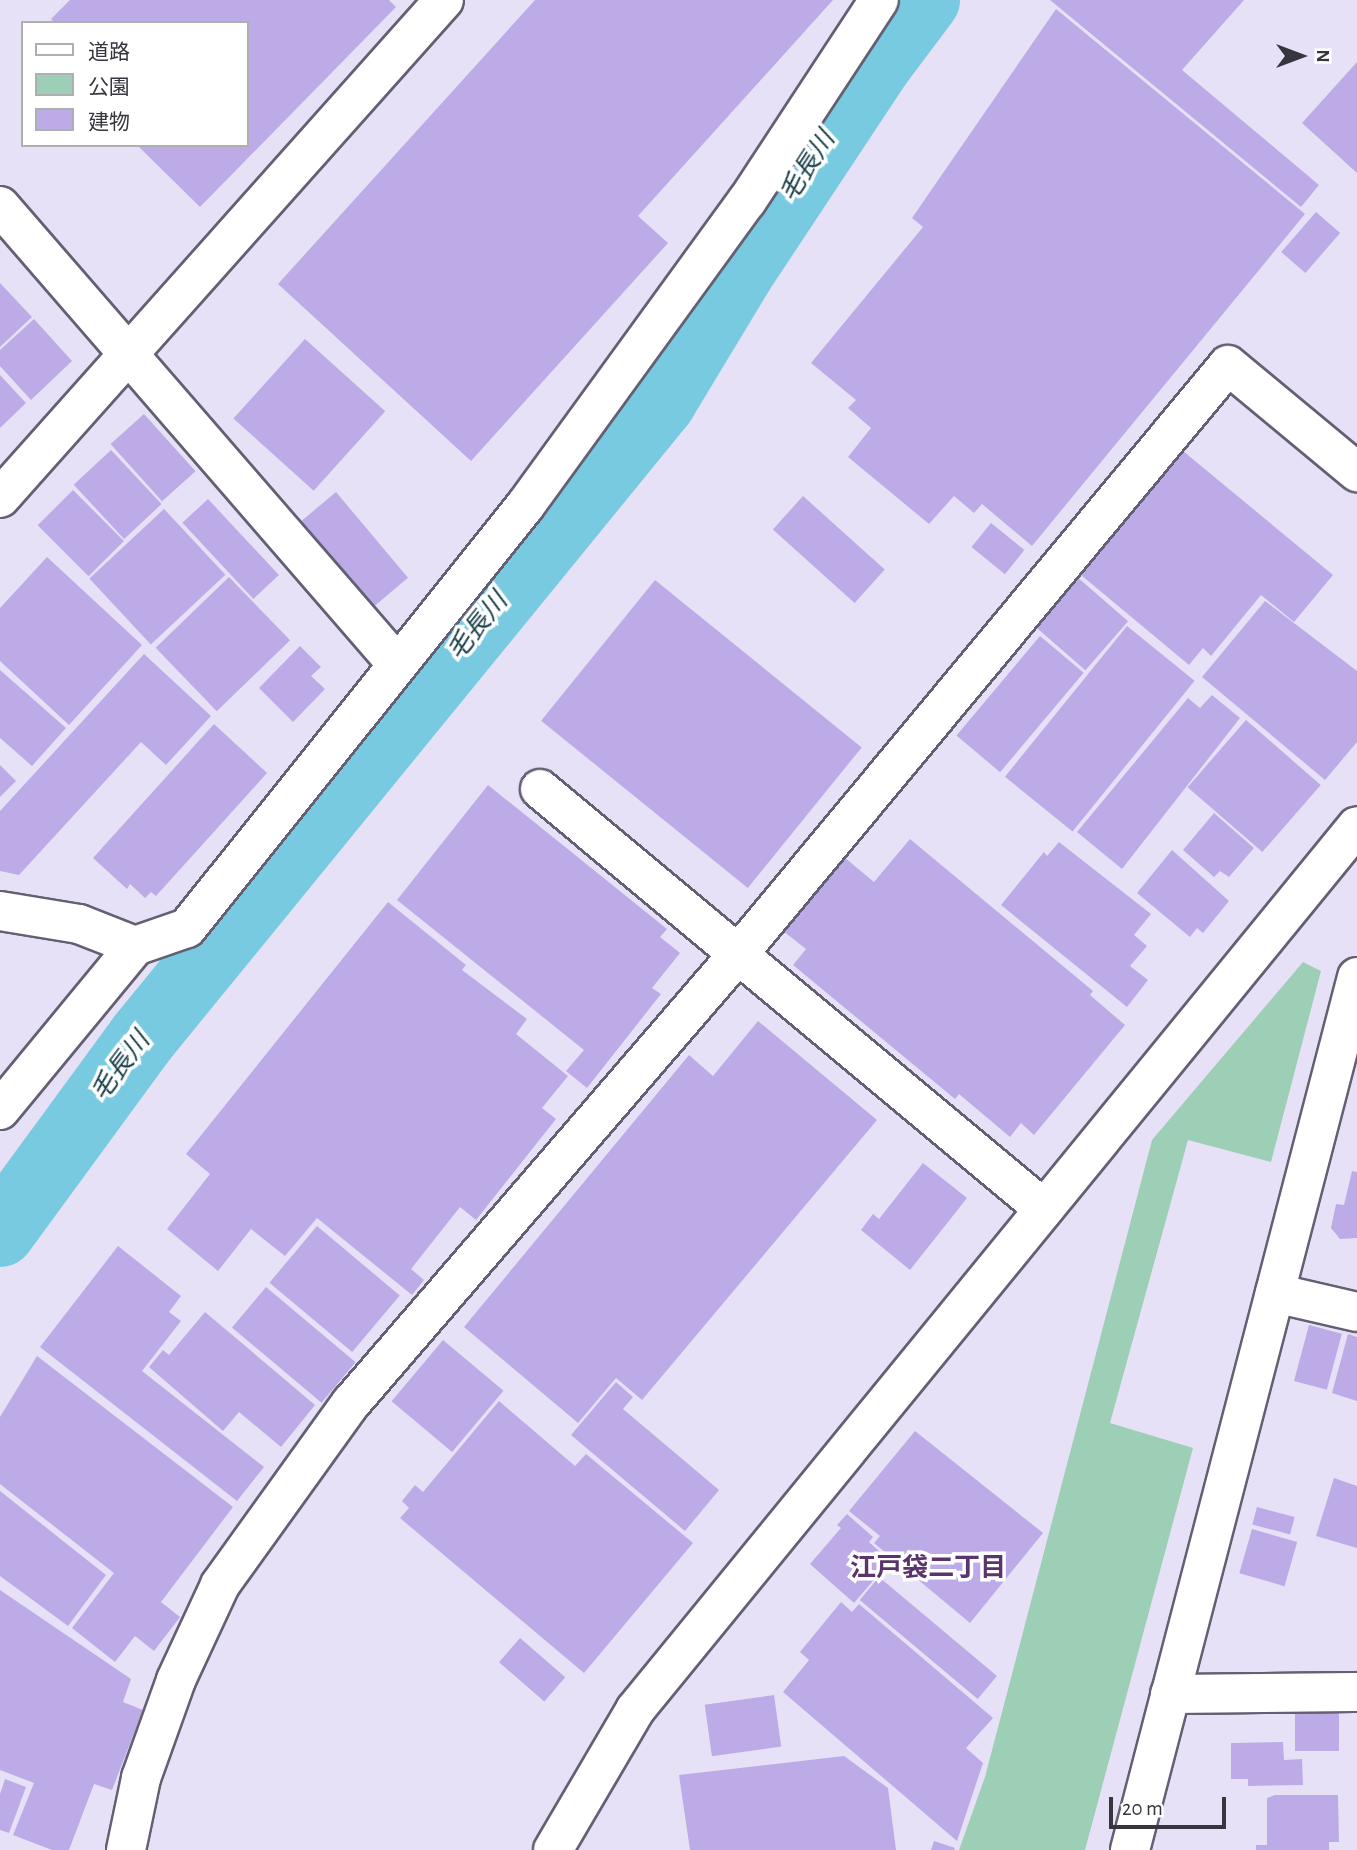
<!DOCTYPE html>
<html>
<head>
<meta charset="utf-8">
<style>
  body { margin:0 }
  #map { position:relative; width:1357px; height:1850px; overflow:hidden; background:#e7e1f7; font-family:"Alegreya Sans","Noto Sans JP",sans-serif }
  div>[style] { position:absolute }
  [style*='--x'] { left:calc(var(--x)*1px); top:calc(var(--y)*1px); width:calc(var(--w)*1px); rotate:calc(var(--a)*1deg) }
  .green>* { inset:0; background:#9dceb6 }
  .river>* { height:70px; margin:-35px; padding:0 35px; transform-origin:35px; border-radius:35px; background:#78cae1 }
  .building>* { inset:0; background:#bdabe7; transform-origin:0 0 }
  .roads { filter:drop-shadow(2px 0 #645f72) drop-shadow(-2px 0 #645f72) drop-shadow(0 2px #645f72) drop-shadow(0 -2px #645f72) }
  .minor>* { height:38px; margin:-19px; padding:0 19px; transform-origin:19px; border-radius:19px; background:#fff }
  span { translate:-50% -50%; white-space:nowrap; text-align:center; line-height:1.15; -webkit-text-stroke:7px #fff; paint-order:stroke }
  .water-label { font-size:26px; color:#173d48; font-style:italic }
  .neighbourhood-label { font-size:26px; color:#5b346b; font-weight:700 }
  .legend { position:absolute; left:21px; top:21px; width:228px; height:126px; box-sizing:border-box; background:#fff; border:2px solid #afaeb1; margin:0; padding:9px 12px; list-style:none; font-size:21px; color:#37353d }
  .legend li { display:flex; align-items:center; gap:14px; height:35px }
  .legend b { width:35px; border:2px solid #afaeb1 }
  .north { position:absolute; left:1266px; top:21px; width:70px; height:70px; -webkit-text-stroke:5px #fff; paint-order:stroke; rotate:90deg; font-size:19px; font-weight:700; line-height:28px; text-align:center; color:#37353d }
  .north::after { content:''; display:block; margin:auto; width:24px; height:32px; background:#37353d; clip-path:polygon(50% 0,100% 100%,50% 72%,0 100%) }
  .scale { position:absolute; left:1109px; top:1797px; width:117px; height:32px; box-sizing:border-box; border:4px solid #37353d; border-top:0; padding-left:9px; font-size:21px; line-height:24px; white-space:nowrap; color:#37353d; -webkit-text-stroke:5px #fff; paint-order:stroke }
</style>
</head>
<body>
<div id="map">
  <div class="green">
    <i style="clip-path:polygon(1303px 962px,1321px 971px,1271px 1162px,1188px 1140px,1110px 1423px,1193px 1448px,1085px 1850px,959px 1850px,985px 1777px,1152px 1140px)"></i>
  </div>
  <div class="river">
    <i style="--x:0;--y:1232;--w:240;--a:-53.8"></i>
    <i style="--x:142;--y:1038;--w:821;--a:-50.78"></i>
    <i style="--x:661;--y:402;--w:153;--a:-58.9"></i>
    <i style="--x:740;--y:271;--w:248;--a:-56.5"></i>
    <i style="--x:877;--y:64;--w:80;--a:-53.1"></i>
  </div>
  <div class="building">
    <i style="clip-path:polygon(70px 0,389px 0,396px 7px,200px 207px,137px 145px,247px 145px,247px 23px,55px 23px,51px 19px)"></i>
    <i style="clip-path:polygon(535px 0,833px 0,638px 216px,668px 243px,471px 461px,278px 284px)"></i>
    <i style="clip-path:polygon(1050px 0,1244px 0,1182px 70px,1319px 185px,1301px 207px)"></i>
    <i style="clip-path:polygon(1056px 9px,1305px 214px,1032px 546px,982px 504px,974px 513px,954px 496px,929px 524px,848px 457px,871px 428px,848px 408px,856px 400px,811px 363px,923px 227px,912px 218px)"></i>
    <i style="clip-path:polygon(1357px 62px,1357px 173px,1302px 123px)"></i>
    <i style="left:1316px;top:212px;width:32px;height:53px;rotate:41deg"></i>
    <i style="clip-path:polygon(0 283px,32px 317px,0 347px)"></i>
    <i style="clip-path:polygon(34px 319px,72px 361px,31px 400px,0 366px,0 350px)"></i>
    <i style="left:305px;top:339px;width:108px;height:107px;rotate:42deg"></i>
    <i style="clip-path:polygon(0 375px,26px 403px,0 428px)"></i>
    <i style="left:144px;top:414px;width:77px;height:45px;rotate:48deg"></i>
    <i style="left:111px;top:450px;width:74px;height:51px;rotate:47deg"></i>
    <i style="clip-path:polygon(1183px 451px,1333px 575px,1294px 622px,1261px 595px,1211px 656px,1203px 648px,1189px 665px,1081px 575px)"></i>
    <i style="left:73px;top:490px;width:72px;height:50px;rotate:45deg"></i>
    <i style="left:336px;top:492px;width:112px;height:48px;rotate:50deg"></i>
    <i style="left:803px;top:496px;width:110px;height:45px;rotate:42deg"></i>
    <i style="left:208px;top:499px;width:104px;height:35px;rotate:47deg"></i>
    <i style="left:164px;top:509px;width:90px;height:102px;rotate:47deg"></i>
    <i style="left:991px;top:523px;width:43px;height:31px;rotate:39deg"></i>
    <i style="clip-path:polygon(47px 557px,142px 645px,69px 725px,0 661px,0 608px)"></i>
    <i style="left:1076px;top:576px;width:69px;height:65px;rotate:41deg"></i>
    <i style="left:229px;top:577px;width:88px;height:102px;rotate:46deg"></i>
    <i style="left:655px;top:580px;width:266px;height:181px;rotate:39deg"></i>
    <i style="clip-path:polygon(1265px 601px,1357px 671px,1357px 742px,1325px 780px,1202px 677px)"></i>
    <i style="left:1127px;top:626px;width:87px;height:194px;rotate:39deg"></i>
    <i style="left:1040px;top:636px;width:57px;height:130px;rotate:40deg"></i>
    <i style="clip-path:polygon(300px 646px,321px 667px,311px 676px,325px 689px,293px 722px,259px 688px)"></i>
    <i style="clip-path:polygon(144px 654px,211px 716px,166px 765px,141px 742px,19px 875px,0 871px,0 811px)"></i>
    <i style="clip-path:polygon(0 670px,66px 728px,32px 766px,0 738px)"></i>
    <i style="clip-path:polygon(1212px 695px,1240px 718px,1122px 869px,1077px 832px,1188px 698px,1200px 708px)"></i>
    <i style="left:1246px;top:720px;width:99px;height:89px;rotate:41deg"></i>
    <i style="clip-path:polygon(214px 724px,267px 773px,156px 896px,151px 892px,145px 898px,130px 884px,127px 889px,93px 858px)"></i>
    <i style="clip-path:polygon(0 765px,16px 781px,0 797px)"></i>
    <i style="clip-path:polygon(488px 785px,667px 929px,660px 937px,680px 953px,652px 988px,661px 994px,587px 1088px,566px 1071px,584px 1050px,397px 900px)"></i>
    <i style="clip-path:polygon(1214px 813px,1254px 848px,1229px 877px,1220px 871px,1214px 877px,1183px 850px)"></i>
    <i style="clip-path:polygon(910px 839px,1093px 991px,1090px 995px,1125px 1025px,1034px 1135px,1021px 1123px,1010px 1137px,959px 1094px,955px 1099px,793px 965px,806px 949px,783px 931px,844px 857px,874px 882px)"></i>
    <i style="clip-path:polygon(1059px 842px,1151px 914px,1134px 935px,1147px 946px,1130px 966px,1148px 980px,1127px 1007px,1001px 905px,1044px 852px,1047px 856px)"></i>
    <i style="clip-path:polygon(1172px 850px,1229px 901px,1203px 933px,1197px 928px,1190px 937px,1137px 893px)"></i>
    <i style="clip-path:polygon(388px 902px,466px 965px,462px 970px,527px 1019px,516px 1034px,568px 1076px,542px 1108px,556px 1119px,476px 1220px,460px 1207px,411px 1269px,424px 1280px,412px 1295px,317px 1218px,285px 1256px,251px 1229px,218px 1271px,167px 1229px,210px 1174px,186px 1154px)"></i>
    <i style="clip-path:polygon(758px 1021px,877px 1120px,642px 1400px,616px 1378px,578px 1423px,464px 1327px,689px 1055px,713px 1076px)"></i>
    <i style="clip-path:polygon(923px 1163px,967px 1198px,910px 1270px,861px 1230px,873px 1214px,879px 1219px)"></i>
    <i style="clip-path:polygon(1352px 1171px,1357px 1172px,1357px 1238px,1340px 1239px,1331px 1228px,1336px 1204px,1344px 1205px)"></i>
    <i style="left:317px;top:1226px;width:108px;height:74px;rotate:40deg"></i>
    <i style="clip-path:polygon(118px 1246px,181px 1296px,169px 1312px,181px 1321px,142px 1371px,264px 1467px,237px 1501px,40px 1347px)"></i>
    <i style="left:266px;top:1287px;width:117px;height:53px;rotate:40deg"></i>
    <i style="clip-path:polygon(205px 1312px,315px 1405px,281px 1447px,239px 1412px,223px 1431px,149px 1367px,163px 1350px,169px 1355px)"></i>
    <i style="left:1309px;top:1325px;width:34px;height:58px;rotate:15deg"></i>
    <i style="clip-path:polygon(1348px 1334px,1357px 1337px,1357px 1401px,1332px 1393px)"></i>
    <i style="left:443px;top:1340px;width:79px;height:80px;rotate:40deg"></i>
    <i style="clip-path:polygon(37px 1356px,233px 1507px,161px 1602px,180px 1617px,154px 1651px,135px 1636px,115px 1662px,72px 1628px,114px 1573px,0 1484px,0 1417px)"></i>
    <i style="clip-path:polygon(616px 1382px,633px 1397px,623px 1409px,719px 1490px,685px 1531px,571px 1435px)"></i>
    <i style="clip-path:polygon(499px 1401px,575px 1466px,586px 1454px,693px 1543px,584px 1673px,400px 1518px,409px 1508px,402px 1501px,415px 1485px,423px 1492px)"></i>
    <i style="clip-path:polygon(915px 1431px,1043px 1533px,970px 1623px,874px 1543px,880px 1536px,849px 1511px)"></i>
    <i style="clip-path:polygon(1334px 1478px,1357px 1486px,1357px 1548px,1316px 1536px)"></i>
    <i style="clip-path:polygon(0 1491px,106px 1575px,68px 1626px,0 1576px)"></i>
    <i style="left:1257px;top:1507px;width:39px;height:18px;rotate:15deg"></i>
    <i style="clip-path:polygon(847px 1514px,873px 1537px,869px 1542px,890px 1561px,854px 1603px,810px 1564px,841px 1528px,837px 1525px)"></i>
    <i style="left:1252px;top:1529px;width:47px;height:46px;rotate:16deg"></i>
    <i style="left:879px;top:1577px;width:154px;height:30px;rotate:40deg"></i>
    <i style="clip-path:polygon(0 1590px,131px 1679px,123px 1702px,143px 1710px,112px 1790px,94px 1784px,69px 1850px,52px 1850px,13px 1835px,34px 1783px,0 1770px)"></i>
    <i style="clip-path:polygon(841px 1602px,852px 1612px,859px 1604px,993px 1718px,966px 1748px,983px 1763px,957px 1841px,783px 1692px,809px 1660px,800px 1652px)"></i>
    <i style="left:520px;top:1638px;width:60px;height:32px;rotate:41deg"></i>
    <i style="left:774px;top:1695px;width:52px;height:70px;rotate:82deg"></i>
    <i style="left:1295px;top:1712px;width:44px;height:39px"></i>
    <i style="clip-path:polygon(1283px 1742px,1284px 1760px,1302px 1759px,1303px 1785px,1248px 1786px,1248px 1779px,1231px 1779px,1231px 1743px)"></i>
    <i style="clip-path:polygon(844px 1756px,888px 1788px,896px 1850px,690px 1850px,679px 1775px)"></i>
    <i style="clip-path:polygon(5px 1779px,26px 1787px,9px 1833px,0 1830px,0 1794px)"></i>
    <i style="clip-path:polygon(1275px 1795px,1338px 1795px,1339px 1842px,1329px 1842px,1329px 1850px,1256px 1850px,1256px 1845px,1267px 1845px,1267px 1798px)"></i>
    <i style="clip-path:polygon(934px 1841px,955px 1848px,954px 1850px,931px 1850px)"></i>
  </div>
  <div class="roads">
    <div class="minor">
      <i style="--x:0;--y:206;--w:605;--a:49.09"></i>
      <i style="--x:0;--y:498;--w:667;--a:-48.28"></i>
      <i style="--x:540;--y:789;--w:656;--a:39.81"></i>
      <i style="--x:0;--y:911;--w:80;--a:9.3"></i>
      <i style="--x:79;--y:924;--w:60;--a:21.4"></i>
      <i style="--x:0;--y:1110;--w:212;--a:-50.5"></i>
      <i style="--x:135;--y:946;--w:55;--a:-19.1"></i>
      <i style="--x:187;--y:928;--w:541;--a:-51.31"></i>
      <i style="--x:525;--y:506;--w:377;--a:-54"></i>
      <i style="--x:747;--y:201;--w:240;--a:-56.7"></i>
      <i style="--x:1275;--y:1293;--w:84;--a:13"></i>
      <i style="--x:1170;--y:1694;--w:187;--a:-0.6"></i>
      <i style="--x:126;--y:1850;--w:74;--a:-78.2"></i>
      <i style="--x:141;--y:1778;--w:104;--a:-70.3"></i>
      <i style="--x:176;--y:1680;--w:105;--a:-65.1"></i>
      <i style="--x:220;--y:1585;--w:224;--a:-54.3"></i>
      <i style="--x:351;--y:1403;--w:596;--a:-49.22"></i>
      <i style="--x:740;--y:952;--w:763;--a:-50.26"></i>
      <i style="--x:1228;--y:365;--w:168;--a:39.7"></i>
      <i style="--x:553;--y:1850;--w:162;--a:-59.6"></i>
      <i style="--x:635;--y:1710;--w:1141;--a:-50.76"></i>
      <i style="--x:1130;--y:1850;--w:902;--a:-75.42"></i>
    </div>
  </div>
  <div class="water-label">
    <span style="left:808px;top:167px;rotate:-57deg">毛長川</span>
    <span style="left:478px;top:627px;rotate:-51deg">毛長川</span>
    <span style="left:121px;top:1067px;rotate:-53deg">毛長川</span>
  </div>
  <div class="neighbourhood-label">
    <span style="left:928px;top:1569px">江戸袋二丁目</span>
  </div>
  <ul class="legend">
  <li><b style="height:9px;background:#fff"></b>道路</li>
  <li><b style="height:19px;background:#9dceb6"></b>公園</li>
  <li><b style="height:19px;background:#bdabe7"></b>建物</li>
  </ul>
  <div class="north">N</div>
  <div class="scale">20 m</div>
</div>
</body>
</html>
